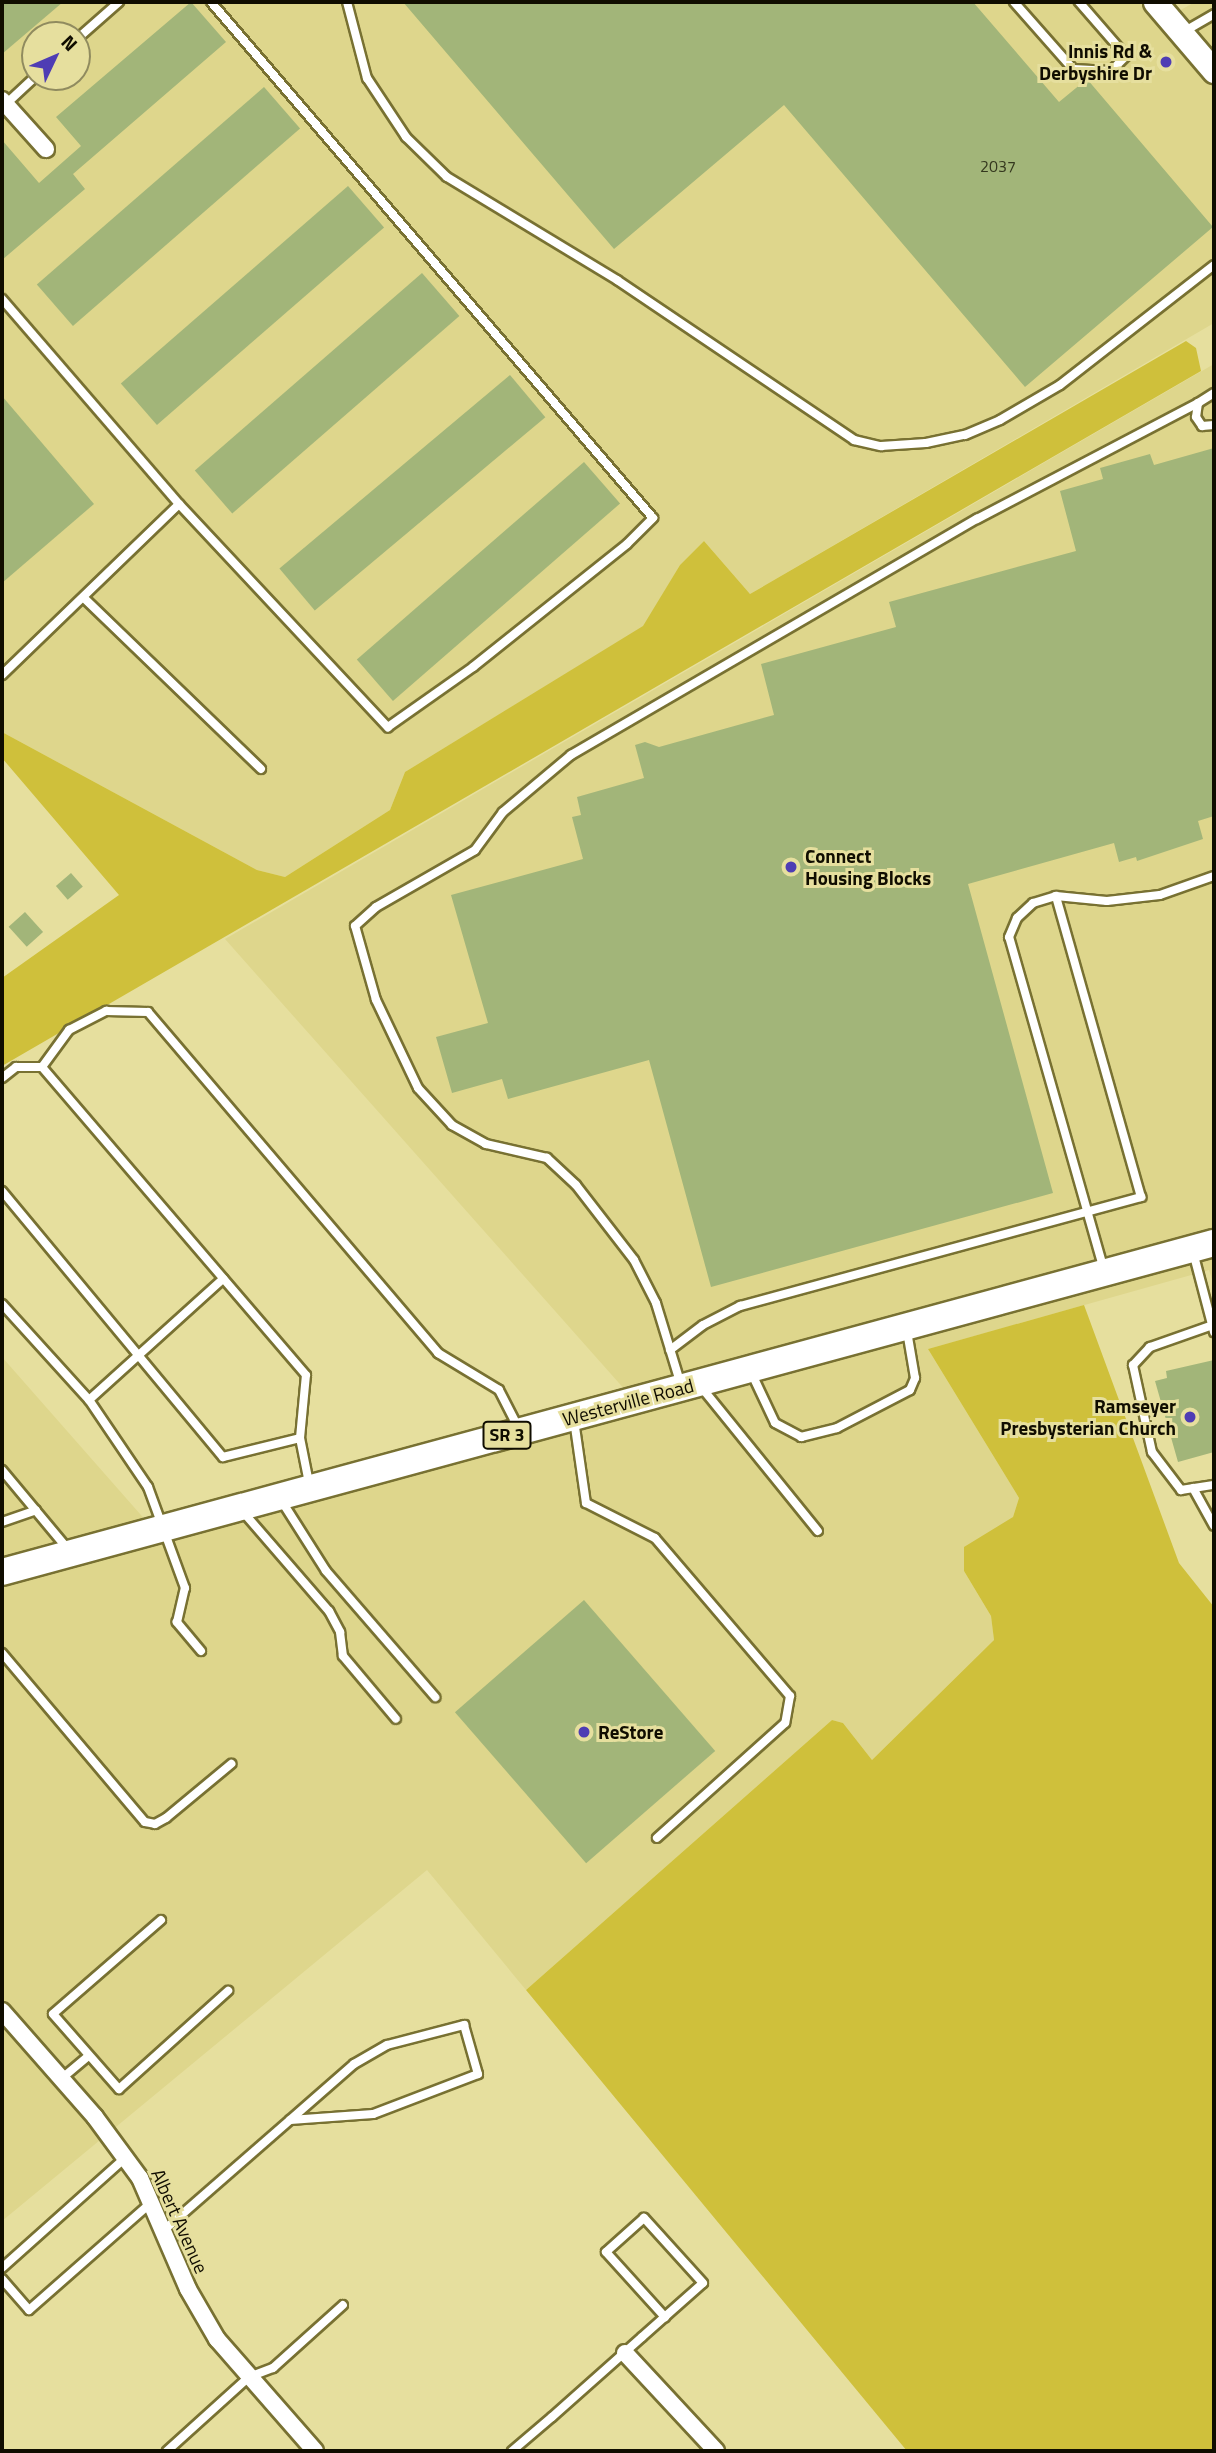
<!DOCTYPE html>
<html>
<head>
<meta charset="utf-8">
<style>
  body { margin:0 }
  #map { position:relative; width:1216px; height:2453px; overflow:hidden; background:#e6df9e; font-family:"Titillium Web",sans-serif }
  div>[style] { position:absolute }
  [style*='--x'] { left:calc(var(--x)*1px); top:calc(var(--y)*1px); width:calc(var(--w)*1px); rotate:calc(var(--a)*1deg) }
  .built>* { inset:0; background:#ded68c }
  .green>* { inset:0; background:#cfc03b }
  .building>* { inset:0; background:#a2b579; transform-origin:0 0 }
  .roads { filter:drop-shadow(2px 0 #787132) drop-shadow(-2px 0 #787132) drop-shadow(0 2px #787132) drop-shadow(0 -2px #787132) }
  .lane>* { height:8px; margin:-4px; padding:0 4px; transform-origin:4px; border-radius:4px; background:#fff }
  .street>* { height:16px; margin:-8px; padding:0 8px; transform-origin:8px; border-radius:8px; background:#fff }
  .secondary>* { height:23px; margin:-11.5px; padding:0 11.5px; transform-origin:11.5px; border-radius:11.5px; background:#fff }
  .primary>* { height:26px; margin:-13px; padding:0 13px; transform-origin:13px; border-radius:13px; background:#fff }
  .dots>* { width:19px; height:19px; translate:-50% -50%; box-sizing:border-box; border:4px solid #e6df9e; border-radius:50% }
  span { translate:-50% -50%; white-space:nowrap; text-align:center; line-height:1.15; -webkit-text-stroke:6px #e6df9e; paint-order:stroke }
  .number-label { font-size:16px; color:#34371e }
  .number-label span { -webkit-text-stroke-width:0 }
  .shield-label span { padding:2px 5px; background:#e6df9e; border:2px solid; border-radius:5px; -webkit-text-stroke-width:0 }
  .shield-label { font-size:18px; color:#100d00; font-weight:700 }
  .poi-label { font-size:19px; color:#100d00; font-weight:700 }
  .right { translate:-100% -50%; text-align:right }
  .left { translate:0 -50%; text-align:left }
  .street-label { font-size:19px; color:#100d00 }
  .frame { position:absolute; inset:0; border:4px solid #100d00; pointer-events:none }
  .north { position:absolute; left:21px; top:21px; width:70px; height:70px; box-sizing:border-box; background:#e6df9e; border:2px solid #908b5f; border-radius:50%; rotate:46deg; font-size:19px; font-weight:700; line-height:28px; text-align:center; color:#100d00 }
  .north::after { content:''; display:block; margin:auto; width:24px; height:32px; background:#4e3db4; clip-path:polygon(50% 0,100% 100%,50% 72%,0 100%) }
</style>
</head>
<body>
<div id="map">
  <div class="built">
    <i style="clip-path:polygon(evenodd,2px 2px,1155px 2px,1168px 17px,1195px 2px,1214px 2px,1214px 323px,750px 594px,704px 541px,680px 565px,644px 626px,405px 772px,390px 810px,285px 877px,257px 870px,2px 732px,2px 2px,35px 35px,77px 35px,77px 77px,35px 77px,35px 35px)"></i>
    <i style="clip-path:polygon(1214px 364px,1214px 1286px,1209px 1270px,928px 1349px,1019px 1498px,1013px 1517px,964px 1571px,991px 1616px,994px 1640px,872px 1760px,843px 1723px,832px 1720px,526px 1990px,427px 1870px,2px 2221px,2px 1357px,155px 1531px,634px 1400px,225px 939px)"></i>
  </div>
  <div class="green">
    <i style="clip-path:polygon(1186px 341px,1196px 348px,1201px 371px,2px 1066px,2px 978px,119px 895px,2px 758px,2px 732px,257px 870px,285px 877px,390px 810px,405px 772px,643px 626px,680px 565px,704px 541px,750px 594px)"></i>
    <i style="clip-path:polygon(1084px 1305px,1179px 1563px,1214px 1607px,1214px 2451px,907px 2451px,526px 1990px,832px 1720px,843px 1723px,872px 1760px,994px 1640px,991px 1616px,964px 1571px,964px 1547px,1013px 1517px,1019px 1498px,928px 1349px)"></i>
  </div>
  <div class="building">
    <i style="clip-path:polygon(2px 2px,63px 2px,2px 54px)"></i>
    <i style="clip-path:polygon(191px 2px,226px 42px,73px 174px,85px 189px,2px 260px,2px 140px,39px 183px,81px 146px,56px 117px)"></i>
    <i style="clip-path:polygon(403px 2px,973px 2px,1059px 102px,1087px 79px,1213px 227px,1025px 387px,784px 105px,614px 249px)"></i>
    <i style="left:264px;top:87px;width:55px;height:301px;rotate:49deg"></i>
    <i style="left:348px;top:186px;width:55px;height:301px;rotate:49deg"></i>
    <i style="left:422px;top:273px;width:57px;height:301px;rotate:49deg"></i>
    <i style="left:510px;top:375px;width:55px;height:301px;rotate:50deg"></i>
    <i style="clip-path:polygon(2px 396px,94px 504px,2px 583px)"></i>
    <i style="clip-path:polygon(1214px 448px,1214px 816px,1198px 821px,1203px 839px,1137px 861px,1136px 857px,1119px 862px,1114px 843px,968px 884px,1053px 1193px,711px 1287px,649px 1060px,508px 1099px,502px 1079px,452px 1093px,436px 1037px,488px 1023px,451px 895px,583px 859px,572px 817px,581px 815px,577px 797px,644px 778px,635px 745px,645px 742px,659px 747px,774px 715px,761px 664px,896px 627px,889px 602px,1076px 551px,1060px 491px,1103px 479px,1100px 468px,1150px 454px,1154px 465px)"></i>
    <i style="left:584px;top:462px;width:55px;height:301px;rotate:49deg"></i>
    <i style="left:71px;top:873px;width:18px;height:20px;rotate:49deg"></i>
    <i style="left:25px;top:912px;width:27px;height:22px;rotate:48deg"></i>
    <i style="clip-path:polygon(1214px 1360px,1214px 1452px,1178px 1462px,1155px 1381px,1167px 1378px,1166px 1371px)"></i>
    <i style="left:584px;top:1600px;width:200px;height:171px;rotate:49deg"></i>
  </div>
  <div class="roads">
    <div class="lane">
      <i style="--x:347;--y:2;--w:79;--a:75.3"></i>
      <i style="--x:367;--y:78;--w:71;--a:56.5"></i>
      <i style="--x:406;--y:137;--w:57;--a:44.3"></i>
      <i style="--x:447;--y:177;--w:199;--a:31.2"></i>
      <i style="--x:617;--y:280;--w:286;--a:34"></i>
      <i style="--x:854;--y:440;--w:28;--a:13"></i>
      <i style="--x:881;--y:446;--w:45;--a:-3.8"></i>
      <i style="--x:926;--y:443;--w:40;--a:-12"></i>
      <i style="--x:965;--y:435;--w:38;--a:-23"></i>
      <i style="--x:1000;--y:420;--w:69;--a:-30.3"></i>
      <i style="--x:1060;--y:385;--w:195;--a:-37.9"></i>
      <i style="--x:1014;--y:2;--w:89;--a:48.6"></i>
      <i style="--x:1073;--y:69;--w:38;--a:3"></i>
      <i style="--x:1111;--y:71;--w:21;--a:-45"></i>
      <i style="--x:1126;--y:56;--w:72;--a:-131"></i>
      <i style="--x:1185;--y:31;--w:34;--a:-30"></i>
      <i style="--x:77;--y:39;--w:56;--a:-41.4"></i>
      <i style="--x:6;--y:104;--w:40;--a:-43"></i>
      <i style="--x:2;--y:299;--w:271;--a:49.2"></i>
      <i style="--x:179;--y:504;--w:306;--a:46.9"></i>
      <i style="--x:388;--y:727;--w:104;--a:-35.2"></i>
      <i style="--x:473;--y:667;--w:197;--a:-38.6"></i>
      <i style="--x:627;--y:544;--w:37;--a:-45"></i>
      <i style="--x:653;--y:518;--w:679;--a:-130.58"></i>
      <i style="--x:1214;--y:393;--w:19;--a:148"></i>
      <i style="--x:1198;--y:403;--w:14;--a:98"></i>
      <i style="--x:1196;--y:417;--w:11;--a:56"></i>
      <i style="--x:1202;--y:426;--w:12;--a:-5"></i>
      <i style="--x:84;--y:598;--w:246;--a:44"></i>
      <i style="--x:2;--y:675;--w:246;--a:-44"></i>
      <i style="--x:2;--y:1078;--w:18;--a:-38"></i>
      <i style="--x:16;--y:1067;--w:26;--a:0"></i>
      <i style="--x:2;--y:1191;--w:346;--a:50.3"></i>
      <i style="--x:223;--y:1457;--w:79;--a:-13.9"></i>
      <i style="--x:1193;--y:1252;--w:83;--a:75.3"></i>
      <i style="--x:1104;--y:1270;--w:346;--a:-105.9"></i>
      <i style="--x:1009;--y:937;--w:21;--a:-67"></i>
      <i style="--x:1017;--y:918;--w:22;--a:-43"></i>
      <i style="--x:1033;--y:903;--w:24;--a:-17"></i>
      <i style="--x:1056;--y:896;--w:51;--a:5.6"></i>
      <i style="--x:1107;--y:901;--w:53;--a:-6.5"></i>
      <i style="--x:1160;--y:895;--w:57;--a:-19.4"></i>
      <i style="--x:2;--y:1304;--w:130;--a:47.8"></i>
      <i style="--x:1210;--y:1326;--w:64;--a:160.7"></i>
      <i style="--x:1150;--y:1347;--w:25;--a:133"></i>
      <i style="--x:1133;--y:1365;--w:89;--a:77.7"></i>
      <i style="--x:1152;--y:1452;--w:48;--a:52.7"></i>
      <i style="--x:1181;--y:1490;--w:33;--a:-9"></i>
      <i style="--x:670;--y:1350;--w:41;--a:-37.1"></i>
      <i style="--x:703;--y:1325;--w:42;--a:-27.2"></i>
      <i style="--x:740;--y:1306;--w:416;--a:-15.2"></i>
      <i style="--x:1141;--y:1197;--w:313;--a:-105.8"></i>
      <i style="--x:751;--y:1372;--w:56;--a:64.8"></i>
      <i style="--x:775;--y:1423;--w:30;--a:28"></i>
      <i style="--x:801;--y:1437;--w:37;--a:-14"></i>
      <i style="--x:837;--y:1428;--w:82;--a:-27.5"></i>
      <i style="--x:910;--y:1390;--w:13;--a:-67"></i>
      <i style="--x:915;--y:1378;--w:48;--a:-99.7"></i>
      <i style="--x:681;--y:1385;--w:86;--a:-107"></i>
      <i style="--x:656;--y:1303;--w:48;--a:-117.1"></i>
      <i style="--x:634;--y:1260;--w:95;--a:-127.7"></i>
      <i style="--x:576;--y:1185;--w:40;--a:-137"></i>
      <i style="--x:547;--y:1158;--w:63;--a:-167.1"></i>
      <i style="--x:486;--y:1144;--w:39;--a:-151"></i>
      <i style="--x:452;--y:1125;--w:50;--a:-132.6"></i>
      <i style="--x:418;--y:1088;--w:98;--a:-115.5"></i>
      <i style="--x:376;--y:1000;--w:77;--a:-105.8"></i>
      <i style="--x:355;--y:926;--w:28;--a:-42"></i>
      <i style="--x:376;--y:907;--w:114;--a:-29.9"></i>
      <i style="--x:475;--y:850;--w:47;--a:-53.6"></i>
      <i style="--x:503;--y:812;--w:89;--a:-40"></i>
      <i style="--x:571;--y:755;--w:470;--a:-30.2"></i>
      <i style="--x:977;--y:519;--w:250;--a:-27.7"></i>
      <i style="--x:702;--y:1388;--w:184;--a:51"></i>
      <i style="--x:574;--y:1420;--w:84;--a:81.8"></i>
      <i style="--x:586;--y:1503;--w:77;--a:26.9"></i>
      <i style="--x:655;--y:1538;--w:208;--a:49.5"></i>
      <i style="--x:790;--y:1696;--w:27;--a:100"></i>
      <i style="--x:785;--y:1723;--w:172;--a:138.1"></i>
      <i style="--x:2;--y:1470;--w:102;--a:50.2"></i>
      <i style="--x:309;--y:1483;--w:46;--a:-101.3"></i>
      <i style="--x:300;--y:1438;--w:63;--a:-84.6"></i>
      <i style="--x:306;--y:1375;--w:406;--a:-130.6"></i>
      <i style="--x:42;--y:1067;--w:46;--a:-53.9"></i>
      <i style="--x:69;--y:1030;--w:42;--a:-27.2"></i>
      <i style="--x:106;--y:1011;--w:42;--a:1.4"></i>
      <i style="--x:148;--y:1012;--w:448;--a:49.6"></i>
      <i style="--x:438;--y:1353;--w:71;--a:31.2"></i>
      <i style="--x:499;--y:1390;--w:44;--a:62.9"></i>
      <i style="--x:1193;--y:1488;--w:43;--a:61.1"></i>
      <i style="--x:281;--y:1500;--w:84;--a:57.6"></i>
      <i style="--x:326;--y:1571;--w:167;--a:49.1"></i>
      <i style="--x:244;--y:1513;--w:130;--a:49.1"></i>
      <i style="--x:329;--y:1611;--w:24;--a:62"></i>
      <i style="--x:340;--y:1632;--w:24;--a:83"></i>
      <i style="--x:343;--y:1656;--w:82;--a:49.9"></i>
      <i style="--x:2;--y:1522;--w:36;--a:-19"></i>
      <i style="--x:201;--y:1651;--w:38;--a:-130"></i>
      <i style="--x:177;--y:1622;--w:35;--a:-77"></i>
      <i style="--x:185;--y:1588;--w:108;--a:-110.1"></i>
      <i style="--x:148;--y:1487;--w:105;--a:-124.1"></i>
      <i style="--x:89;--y:1400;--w:181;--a:-42.1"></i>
      <i style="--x:2;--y:1653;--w:221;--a:49.8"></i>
      <i style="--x:145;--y:1822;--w:10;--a:11"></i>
      <i style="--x:155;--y:1824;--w:13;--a:-29"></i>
      <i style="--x:166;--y:1818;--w:85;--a:-39.7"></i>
      <i style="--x:161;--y:1920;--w:143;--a:139"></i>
      <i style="--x:53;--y:2014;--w:100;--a:48.7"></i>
      <i style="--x:119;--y:2089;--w:147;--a:-42"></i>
      <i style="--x:61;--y:2079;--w:35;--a:-40"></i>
      <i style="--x:164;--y:2230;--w:167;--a:-41.1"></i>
      <i style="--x:290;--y:2120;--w:85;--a:-41.2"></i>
      <i style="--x:354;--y:2064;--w:38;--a:-30"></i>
      <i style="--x:387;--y:2045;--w:80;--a:-14.6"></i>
      <i style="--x:464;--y:2025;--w:51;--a:74.1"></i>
      <i style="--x:478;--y:2074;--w:112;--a:159.1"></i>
      <i style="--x:373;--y:2114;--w:83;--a:175.9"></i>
      <i style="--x:2;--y:2268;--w:165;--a:-41.8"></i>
      <i style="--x:2;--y:2279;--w:41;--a:48.9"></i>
      <i style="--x:29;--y:2310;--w:162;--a:-41.3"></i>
      <i style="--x:167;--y:2451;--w:110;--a:-42.1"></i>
      <i style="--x:249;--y:2377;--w:26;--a:-21"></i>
      <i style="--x:273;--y:2368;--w:94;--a:-42"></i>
      <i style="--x:512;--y:2451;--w:52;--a:-40.4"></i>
      <i style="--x:552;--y:2417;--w:120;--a:-41.6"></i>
      <i style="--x:642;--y:2337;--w:81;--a:-41.5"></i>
      <i style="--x:703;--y:2283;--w:88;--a:-132.2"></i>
      <i style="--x:644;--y:2218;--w:51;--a:138.2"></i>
      <i style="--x:606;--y:2252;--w:88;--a:47.8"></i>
    </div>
    <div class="street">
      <i style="--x:2;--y:100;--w:66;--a:48.1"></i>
      <i style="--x:2;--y:2011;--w:141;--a:48.7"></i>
      <i style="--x:95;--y:2117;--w:76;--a:53.6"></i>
      <i style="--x:140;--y:2178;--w:121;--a:66.6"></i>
      <i style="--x:188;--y:2289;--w:58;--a:59.9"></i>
      <i style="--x:217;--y:2339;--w:149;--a:48.8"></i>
      <i style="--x:625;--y:2353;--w:134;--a:47.1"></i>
    </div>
    <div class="secondary">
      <i style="--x:1155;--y:2;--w:91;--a:49.5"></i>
    </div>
    <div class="primary">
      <i style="--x:2;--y:1572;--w:1256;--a:-15.19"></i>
    </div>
  </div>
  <div class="dots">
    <i style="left:1166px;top:62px;background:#4e3db4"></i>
    <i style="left:791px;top:867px;background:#4e3db4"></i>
    <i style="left:1190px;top:1417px;background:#4e3db4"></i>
    <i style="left:584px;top:1732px;background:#4e3db4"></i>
  </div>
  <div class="number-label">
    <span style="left:998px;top:166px">2037</span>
  </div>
  <div class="shield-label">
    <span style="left:507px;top:1435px">SR 3</span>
  </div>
  <div class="poi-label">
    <span class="right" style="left:1152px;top:62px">Innis Rd &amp;<br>Derbyshire Dr</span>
    <span class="left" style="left:805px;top:867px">Connect<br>Housing Blocks</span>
    <span class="right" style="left:1176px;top:1417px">Ramseyer<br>Presbysterian Church</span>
    <span class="left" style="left:598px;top:1732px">ReStore</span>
  </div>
  <div class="street-label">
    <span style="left:628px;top:1402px;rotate:-15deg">Westerville Road</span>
    <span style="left:180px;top:2221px;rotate:66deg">Albert Avenue</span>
  </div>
  <div class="frame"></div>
  <div class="north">N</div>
</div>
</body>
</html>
